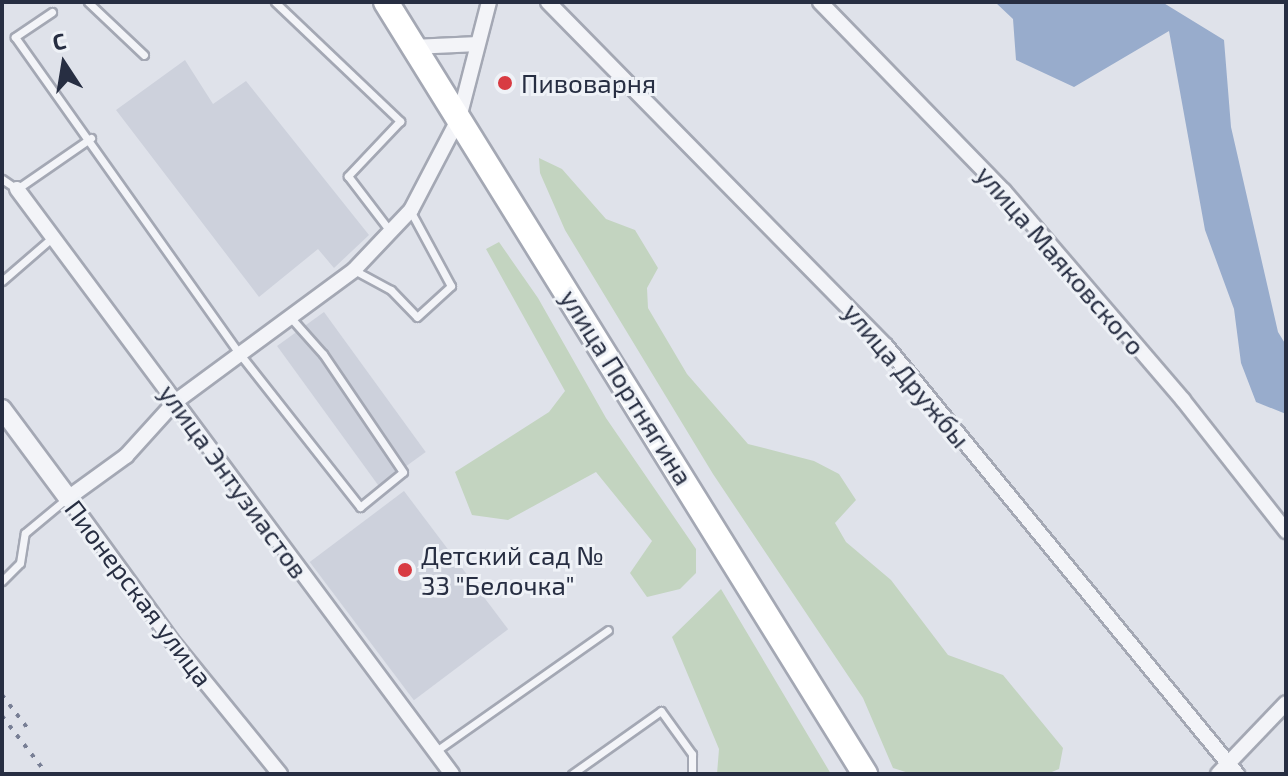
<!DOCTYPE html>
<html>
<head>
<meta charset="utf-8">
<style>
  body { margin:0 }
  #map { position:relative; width:1288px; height:776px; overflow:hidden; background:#dfe2ea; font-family:"Exo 2",sans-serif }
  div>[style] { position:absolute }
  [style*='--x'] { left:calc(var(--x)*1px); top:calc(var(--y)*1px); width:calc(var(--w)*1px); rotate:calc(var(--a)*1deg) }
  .built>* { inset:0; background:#cdd1dc; transform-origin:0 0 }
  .green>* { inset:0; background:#c3d4c0 }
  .water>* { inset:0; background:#98accc }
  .roads { filter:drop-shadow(2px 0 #a4a8b4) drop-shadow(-2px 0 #a4a8b4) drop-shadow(0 2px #a4a8b4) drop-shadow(0 -2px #a4a8b4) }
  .service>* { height:7px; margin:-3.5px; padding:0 3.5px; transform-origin:3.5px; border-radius:3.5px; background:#f3f4f8 }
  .minor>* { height:14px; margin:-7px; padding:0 7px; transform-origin:7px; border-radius:7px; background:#f3f4f8 }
  .tertiary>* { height:18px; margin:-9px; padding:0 9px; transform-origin:9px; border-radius:9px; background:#f3f4f8 }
  .primary>* { height:24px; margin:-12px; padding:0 12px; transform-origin:12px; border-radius:12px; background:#fff }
  .rail>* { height:4px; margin-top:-2px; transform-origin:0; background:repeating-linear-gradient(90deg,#787f95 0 4px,transparent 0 12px) }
  .dots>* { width:22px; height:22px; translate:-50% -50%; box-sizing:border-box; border:4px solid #eff2f7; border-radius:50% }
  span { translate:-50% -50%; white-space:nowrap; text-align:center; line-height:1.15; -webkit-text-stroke:6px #eff2f7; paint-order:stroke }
  .poi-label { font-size:26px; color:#272e42 }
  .left { translate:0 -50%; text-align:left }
  .street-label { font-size:26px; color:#272e42 }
  .frame { position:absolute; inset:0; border:4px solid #272e42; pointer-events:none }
  .north { position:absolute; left:24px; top:24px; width:80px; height:80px; -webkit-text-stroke:6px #eff2f7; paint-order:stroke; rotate:348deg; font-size:22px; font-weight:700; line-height:32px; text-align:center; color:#272e42 }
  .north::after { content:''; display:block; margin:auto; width:28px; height:36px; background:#272e42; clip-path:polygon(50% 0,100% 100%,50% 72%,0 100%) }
</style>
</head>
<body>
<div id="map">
  <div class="built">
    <i style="clip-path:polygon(185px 60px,213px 104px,246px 81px,369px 235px,334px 268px,318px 249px,259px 297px,116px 110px)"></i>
    <i style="left:324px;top:312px;width:173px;height:58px;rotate:54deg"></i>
    <i style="left:404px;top:491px;width:173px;height:118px;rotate:53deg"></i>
  </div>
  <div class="green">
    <i style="clip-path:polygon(539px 158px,562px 169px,606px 219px,635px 230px,658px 268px,647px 288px,648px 308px,687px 374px,748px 444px,814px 461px,839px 474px,856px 500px,835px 523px,846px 542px,891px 580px,948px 655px,1003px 675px,1063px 748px,1059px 769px,1047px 774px,912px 774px,893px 768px,863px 698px,713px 474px,565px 230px,540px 173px)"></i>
    <i style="clip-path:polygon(499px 242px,538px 298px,606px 418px,696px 549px,696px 573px,680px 589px,647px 597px,630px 573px,652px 541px,596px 472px,508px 520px,472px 515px,455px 472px,549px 412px,565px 391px,486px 249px)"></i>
    <i style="clip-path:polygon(721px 589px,831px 774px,717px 774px,719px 749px,672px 637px)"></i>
  </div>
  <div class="water">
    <i style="clip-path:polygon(995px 2px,1162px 2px,1224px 40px,1231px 127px,1278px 332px,1286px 345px,1286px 414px,1256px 402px,1241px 363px,1234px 309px,1205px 230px,1169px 31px,1074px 87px,1016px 60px,1013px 19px)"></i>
  </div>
  <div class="roads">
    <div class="service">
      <i style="--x:88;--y:2;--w:77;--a:43.4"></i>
      <i style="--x:275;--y:2;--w:173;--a:43.6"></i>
      <i style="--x:400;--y:121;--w:76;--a:133.4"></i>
      <i style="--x:348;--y:176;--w:69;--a:52.6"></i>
      <i style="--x:52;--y:12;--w:45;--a:146"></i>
      <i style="--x:15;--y:37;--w:387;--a:54.7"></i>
      <i style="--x:239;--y:353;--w:196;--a:51.8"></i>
      <i style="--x:360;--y:507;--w:55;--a:-39.1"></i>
      <i style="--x:403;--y:472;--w:143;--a:-124.1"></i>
      <i style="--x:323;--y:354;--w:50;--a:-131.7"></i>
      <i style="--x:2;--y:179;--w:18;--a:34"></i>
      <i style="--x:17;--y:189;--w:90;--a:-34.6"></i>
      <i style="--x:354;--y:270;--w:42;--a:28.4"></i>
      <i style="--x:391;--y:290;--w:37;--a:46"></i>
      <i style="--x:417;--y:317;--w:46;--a:-42.4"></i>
      <i style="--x:451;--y:286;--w:84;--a:-118.4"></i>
      <i style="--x:2;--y:281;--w:67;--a:-40.8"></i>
      <i style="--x:2;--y:581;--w:25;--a:-45"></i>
      <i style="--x:20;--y:563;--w:30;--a:-81"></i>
      <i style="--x:25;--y:533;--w:53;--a:-39.7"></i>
      <i style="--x:436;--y:751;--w:210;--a:-35.1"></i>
      <i style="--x:572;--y:774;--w:109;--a:-35.3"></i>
      <i style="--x:661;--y:711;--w:53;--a:54.2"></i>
      <i style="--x:692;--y:754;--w:20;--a:90"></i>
    </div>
    <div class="minor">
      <i style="--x:548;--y:2;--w:482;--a:45.5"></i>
      <i style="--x:886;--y:346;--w:554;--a:50.65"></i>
      <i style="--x:820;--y:2;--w:264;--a:45.8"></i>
      <i style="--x:1004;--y:191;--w:275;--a:49.4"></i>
      <i style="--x:1183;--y:400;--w:167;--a:51.8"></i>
      <i style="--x:414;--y:47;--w:63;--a:-2.7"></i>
      <i style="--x:17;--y:189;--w:729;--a:53.37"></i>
      <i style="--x:280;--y:774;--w:171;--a:-129.1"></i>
      <i style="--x:172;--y:641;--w:177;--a:-126"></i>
      <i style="--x:68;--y:498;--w:72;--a:-35.9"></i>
      <i style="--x:126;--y:456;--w:73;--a:-47.8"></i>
      <i style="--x:175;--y:402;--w:222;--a:-36.4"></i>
      <i style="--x:354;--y:270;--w:83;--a:-46.5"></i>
      <i style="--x:411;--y:210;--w:104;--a:-62.4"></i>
      <i style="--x:459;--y:118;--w:120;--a:-75.5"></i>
      <i style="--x:1218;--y:774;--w:98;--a:-46.2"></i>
    </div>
    <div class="tertiary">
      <i style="--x:2;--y:409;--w:111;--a:53.4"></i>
    </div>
    <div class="primary">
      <i style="--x:386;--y:2;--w:909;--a:58.18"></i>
    </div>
  </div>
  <div class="rail">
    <i style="--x:2;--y:695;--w:44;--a:52.4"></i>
    <i style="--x:2;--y:716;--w:73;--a:52.2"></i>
  </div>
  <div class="dots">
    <i style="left:505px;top:83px;background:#d83b42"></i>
    <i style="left:405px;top:570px;background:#d83b42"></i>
  </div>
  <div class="poi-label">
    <span class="left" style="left:521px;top:83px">Пивоварня</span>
    <span class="left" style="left:421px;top:570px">Детский сад №<br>33 "Белочка"</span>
  </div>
  <div class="street-label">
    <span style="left:1061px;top:260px;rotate:49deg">улица Маяковского</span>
    <span style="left:907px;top:375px;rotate:50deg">улица Дружбы</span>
    <span style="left:627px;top:387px;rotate:58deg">улица Портнягина</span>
    <span style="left:234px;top:481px;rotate:54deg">улица Энтузиастов</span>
    <span style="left:139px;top:593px;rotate:53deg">Пионерская улица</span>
  </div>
  <div class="frame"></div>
  <div class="north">С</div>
</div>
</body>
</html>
